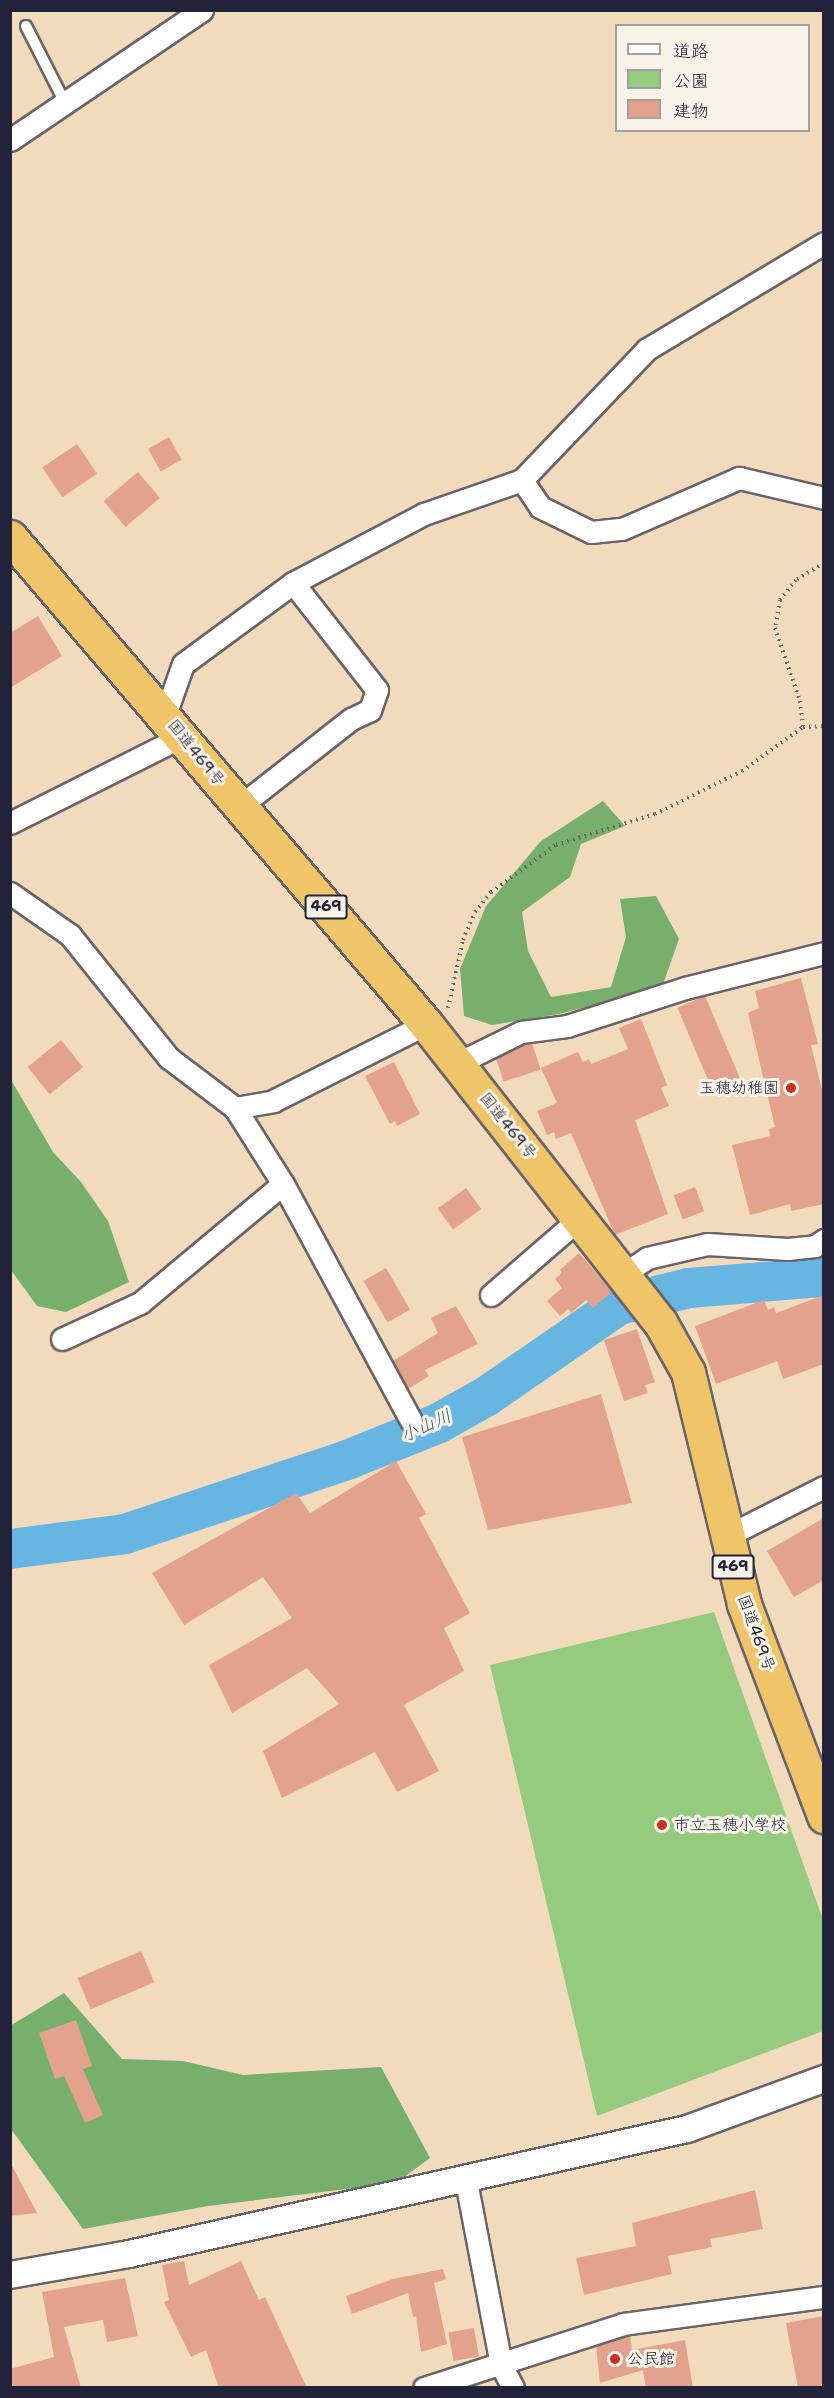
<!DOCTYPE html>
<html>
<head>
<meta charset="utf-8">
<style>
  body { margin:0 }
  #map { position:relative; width:834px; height:2398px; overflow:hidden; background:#f1dbbc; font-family:"Shantell Sans","Klee One",sans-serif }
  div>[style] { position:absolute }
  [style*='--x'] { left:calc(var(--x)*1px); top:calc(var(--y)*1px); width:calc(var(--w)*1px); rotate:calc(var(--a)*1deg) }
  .green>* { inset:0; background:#94cb7e }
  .forest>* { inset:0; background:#77af6d }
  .river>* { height:40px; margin:-20px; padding:0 20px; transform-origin:20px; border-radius:20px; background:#66b6e1 }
  .building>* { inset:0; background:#e3a28e; transform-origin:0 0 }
  .path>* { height:4px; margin-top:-2px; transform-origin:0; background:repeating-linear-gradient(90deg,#6a6368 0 1.5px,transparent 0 6px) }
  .roads { filter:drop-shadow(2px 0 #6a6368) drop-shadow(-2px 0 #6a6368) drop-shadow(0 2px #6a6368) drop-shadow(0 -2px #6a6368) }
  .service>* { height:10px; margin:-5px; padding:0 5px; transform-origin:5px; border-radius:5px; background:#fff }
  .minor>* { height:21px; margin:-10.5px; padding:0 10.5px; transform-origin:10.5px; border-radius:10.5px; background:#fff }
  .tertiary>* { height:26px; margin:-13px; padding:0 13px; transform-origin:13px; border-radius:13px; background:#fff }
  .trunk>* { height:33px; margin:-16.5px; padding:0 16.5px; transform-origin:16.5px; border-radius:16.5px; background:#f0c469 }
  .dots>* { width:16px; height:16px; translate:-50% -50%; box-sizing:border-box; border:3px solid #f7f3e8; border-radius:50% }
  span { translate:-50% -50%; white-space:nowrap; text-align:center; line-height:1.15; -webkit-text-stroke:6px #f7f3e8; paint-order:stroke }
  .shield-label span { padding:2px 4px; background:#f7f3e8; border:2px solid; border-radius:4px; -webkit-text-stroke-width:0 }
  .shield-label { font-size:15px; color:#22223b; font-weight:700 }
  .street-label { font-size:16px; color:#22223b }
  .poi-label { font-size:16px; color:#22223b }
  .right { translate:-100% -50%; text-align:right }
  .left { translate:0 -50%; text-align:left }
  .water-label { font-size:18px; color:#3a5675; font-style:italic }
  .frame { position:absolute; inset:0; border:12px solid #22223b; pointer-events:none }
  .legend { position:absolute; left:615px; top:24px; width:195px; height:108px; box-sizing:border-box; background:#f7f3e8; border:2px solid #a29fa3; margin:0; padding:8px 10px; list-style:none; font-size:18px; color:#22223b }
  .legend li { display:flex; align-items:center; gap:12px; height:30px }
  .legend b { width:30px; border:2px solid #a29fa3 }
</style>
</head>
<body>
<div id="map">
  <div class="green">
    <i style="clip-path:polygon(714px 1612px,823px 1920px,823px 2031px,597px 2116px,490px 1665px)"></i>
  </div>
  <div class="forest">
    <i style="clip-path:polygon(603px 801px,625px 826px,581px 844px,570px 877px,522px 912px,528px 951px,551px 997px,611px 987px,626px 937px,620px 899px,656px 896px,679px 939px,662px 987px,559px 1014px,492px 1025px,464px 1016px,460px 969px,486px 906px,541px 841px)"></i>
    <i style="clip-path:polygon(10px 1078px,53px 1152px,81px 1182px,108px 1221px,129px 1282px,66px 1312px,37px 1306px,11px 1270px)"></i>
    <i style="clip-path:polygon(64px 1993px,122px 2059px,183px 2061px,243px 2075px,381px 2067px,430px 2158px,396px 2183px,208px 2206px,83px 2229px,11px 2129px,10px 2026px)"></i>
  </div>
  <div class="river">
    <i style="--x:10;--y:1549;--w:116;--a:-7.4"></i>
    <i style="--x:125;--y:1534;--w:234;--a:-18.4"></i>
    <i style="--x:347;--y:1460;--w:99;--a:-21.9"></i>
    <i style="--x:439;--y:1423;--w:55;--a:-29.4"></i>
    <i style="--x:487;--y:1396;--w:160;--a:-34.6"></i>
    <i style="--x:619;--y:1305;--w:72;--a:-13.7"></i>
    <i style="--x:689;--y:1288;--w:135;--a:-4.7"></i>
  </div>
  <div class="building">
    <i style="left:169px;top:437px;width:26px;height:24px;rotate:61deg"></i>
    <i style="left:77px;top:444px;width:36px;height:42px;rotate:56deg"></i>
    <i style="left:138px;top:472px;width:34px;height:45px;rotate:50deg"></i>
    <i style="clip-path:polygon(38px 616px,62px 656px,10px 688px,10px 633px)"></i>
    <i style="clip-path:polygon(801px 978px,818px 1044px,811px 1045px,824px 1098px,824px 1204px,791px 1211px,790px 1204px,750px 1215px,732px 1145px,770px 1136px,769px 1129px,775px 1127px,748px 1013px,759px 1008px,755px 991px)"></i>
    <i style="left:705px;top:996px;width:89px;height:30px;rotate:67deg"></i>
    <i style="clip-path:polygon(641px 1019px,667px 1085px,661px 1088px,669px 1106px,635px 1120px,668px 1214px,615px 1235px,571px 1133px,556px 1139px,554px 1132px,547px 1135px,537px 1111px,557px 1103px,541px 1068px,578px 1052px,583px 1062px,589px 1059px,591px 1064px,628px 1049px,619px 1028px)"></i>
    <i style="left:61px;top:1040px;width:35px;height:43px;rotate:51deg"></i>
    <i style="left:532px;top:1043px;width:28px;height:39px;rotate:72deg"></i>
    <i style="clip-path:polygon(394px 1062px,420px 1114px,397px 1126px,395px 1121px,390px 1124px,365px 1076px)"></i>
    <i style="left:695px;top:1187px;width:26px;height:23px;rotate:69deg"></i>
    <i style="left:466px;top:1188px;width:26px;height:35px;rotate:54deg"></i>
    <i style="clip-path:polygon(579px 1253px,612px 1292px,593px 1308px,586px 1300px,571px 1313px,568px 1309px,560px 1316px,547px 1301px,562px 1288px,555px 1279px,562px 1273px,560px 1270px)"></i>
    <i style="left:386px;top:1268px;width:48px;height:26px;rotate:60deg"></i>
    <i style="clip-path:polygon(824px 1295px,824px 1364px,783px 1379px,777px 1361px,716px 1384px,695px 1326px,764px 1300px,768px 1310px,774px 1307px,776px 1313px)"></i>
    <i style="clip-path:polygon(456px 1306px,478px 1344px,425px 1370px,429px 1376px,408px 1389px,393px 1361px,438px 1333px,431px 1318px)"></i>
    <i style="clip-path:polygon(637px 1329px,655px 1382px,645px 1385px,648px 1393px,624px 1401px,604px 1340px)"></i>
    <i style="clip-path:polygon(601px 1394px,632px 1503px,488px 1530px,462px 1437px)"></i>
    <i style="clip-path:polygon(396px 1461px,426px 1514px,419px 1518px,470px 1613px,444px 1628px,464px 1671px,404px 1705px,439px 1771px,397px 1792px,375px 1752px,282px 1798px,263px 1751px,339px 1704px,307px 1668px,232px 1713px,209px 1665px,292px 1618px,263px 1577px,184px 1625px,152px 1573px,296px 1493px,310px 1513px)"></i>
    <i style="clip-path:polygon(824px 1518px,824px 1580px,794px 1597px,767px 1551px)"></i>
    <i style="left:141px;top:1951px;width:34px;height:69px;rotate:67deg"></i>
    <i style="clip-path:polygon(76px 2020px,92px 2066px,83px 2069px,103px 2115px,85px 2123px,64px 2076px,55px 2079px,39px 2033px)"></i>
    <i style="clip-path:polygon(10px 2162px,37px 2213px,10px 2216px)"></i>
    <i style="clip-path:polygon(755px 2190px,763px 2229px,710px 2239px,712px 2247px,668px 2256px,672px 2274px,584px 2295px,576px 2258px,636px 2246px,632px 2223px)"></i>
    <i style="clip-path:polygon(184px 2261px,189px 2285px,241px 2261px,259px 2300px,265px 2297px,307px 2388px,219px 2388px,206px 2350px,191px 2357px,164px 2302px,169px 2300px,162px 2265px)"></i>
    <i style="clip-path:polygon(443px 2269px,446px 2279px,434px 2283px,447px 2344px,421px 2352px,416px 2316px,413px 2317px,408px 2293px,352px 2314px,346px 2296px,393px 2279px)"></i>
    <i style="clip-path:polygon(125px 2278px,138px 2336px,107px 2342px,103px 2320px,64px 2327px,81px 2388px,10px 2388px,10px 2369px,54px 2357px,42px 2292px)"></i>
    <i style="clip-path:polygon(824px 2316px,824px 2388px,798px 2388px,786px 2323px)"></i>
    <i style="left:474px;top:2328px;width:29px;height:26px;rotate:80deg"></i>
    <i style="clip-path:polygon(630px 2336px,632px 2350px,685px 2340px,693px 2388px,646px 2388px,643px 2370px,600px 2383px,596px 2346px)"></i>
  </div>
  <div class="path">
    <i style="--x:824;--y:563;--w:33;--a:149"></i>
    <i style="--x:796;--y:580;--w:26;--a:129"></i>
    <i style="--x:780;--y:600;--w:28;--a:100"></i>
    <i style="--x:775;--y:628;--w:77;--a:71.1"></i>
    <i style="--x:800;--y:701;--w:26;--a:83"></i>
    <i style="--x:803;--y:727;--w:21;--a:-3"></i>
    <i style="--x:448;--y:1008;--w:70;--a:-77.6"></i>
    <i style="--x:463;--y:940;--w:30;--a:-67"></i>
    <i style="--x:475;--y:912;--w:26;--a:-51"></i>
    <i style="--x:491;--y:892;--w:80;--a:-35.9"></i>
    <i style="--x:556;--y:845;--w:104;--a:-17.4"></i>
    <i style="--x:655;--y:814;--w:97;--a:-26.3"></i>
    <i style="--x:742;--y:771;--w:75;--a:-35.8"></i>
  </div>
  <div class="roads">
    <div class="service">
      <i style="--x:26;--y:26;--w:89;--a:63.1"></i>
    </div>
    <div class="minor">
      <i style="--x:10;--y:140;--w:232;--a:-34.1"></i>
      <i style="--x:522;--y:480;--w:32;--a:56"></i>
      <i style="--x:540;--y:507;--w:57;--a:26.1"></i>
      <i style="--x:591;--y:532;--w:31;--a:-6"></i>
      <i style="--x:622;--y:529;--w:128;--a:-23.6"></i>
      <i style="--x:739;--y:478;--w:87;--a:13.2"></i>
      <i style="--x:165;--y:715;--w:54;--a:-70.6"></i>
      <i style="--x:183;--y:664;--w:137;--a:-36.4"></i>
      <i style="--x:293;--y:583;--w:148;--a:-27.8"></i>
      <i style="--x:424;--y:514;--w:104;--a:-19.1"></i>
      <i style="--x:522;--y:480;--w:181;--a:-46.3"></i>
      <i style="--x:647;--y:349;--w:206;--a:-30.9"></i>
      <i style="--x:240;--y:806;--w:141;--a:-38.1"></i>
      <i style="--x:351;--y:719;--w:21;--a:-25"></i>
      <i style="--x:370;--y:710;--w:21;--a:-71"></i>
      <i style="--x:377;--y:690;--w:136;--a:-128.1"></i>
      <i style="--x:10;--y:823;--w:189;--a:-26.7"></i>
      <i style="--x:10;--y:893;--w:73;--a:35"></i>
      <i style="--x:70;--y:935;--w:158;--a:51.2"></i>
      <i style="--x:169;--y:1058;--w:83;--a:37.1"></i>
      <i style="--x:235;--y:1108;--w:39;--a:-10"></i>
      <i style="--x:273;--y:1101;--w:171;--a:-26.7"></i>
      <i style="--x:458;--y:1063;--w:70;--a:-26.2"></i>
      <i style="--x:521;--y:1032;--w:46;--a:-7.4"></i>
      <i style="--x:567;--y:1026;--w:124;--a:-17.9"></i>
      <i style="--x:685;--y:988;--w:143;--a:-14.1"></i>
      <i style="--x:283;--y:1184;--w:269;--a:61.6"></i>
      <i style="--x:625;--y:1273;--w:27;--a:-34"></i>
      <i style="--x:647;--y:1258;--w:62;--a:-13.1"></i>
      <i style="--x:707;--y:1244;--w:81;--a:3.5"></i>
      <i style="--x:788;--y:1249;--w:27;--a:-6"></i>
      <i style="--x:815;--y:1246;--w:11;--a:-34"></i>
      <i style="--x:491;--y:1295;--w:119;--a:-40.9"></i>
      <i style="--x:62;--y:1339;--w:86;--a:-24.8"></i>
      <i style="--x:140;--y:1303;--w:186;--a:-39.8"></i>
      <i style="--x:283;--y:1184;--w:90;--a:-122.3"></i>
      <i style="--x:725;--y:1537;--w:111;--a:-26.8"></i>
      <i style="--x:466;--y:2181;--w:187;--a:79.2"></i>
      <i style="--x:501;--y:2365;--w:26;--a:62"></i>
      <i style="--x:424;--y:2388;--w:209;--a:-17.8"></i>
      <i style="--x:623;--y:2324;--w:203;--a:-7.7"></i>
    </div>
    <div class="tertiary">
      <i style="--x:10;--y:2275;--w:121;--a:-10"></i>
      <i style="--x:129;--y:2254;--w:572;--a:-12.63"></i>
      <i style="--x:687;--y:2129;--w:146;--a:-20.1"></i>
    </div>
    <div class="trunk">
      <i style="--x:10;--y:537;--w:640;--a:49.5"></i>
      <i style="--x:426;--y:1024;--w:379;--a:51.9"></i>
      <i style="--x:660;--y:1322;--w:57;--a:60.8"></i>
      <i style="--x:688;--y:1372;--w:239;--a:76.4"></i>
      <i style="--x:744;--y:1604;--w:227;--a:69.3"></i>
    </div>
  </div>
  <div class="dots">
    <i style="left:791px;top:1088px;background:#c8321e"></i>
    <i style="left:662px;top:1825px;background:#c8321e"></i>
    <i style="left:615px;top:2359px;background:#c8321e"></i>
  </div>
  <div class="shield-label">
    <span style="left:326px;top:907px">469</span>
    <span style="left:733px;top:1567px">469</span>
  </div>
  <div class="street-label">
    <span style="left:196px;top:753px;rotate:51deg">国道469号</span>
    <span style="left:508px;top:1126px;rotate:51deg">国道469号</span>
    <span style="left:756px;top:1633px;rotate:70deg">国道469号</span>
  </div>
  <div class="poi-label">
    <span class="right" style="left:779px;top:1088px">玉穂幼稚園</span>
    <span class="left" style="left:674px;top:1825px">市立玉穂小学校</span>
    <span class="left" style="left:627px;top:2359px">公民館</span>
  </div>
  <div class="water-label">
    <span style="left:426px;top:1426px;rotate:-24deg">小山川</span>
  </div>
  <div class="frame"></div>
  <ul class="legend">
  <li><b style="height:8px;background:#fff"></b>道路</li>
  <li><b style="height:16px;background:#94cb7e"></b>公園</li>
  <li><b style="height:16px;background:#e3a28e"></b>建物</li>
  </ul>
</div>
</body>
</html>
